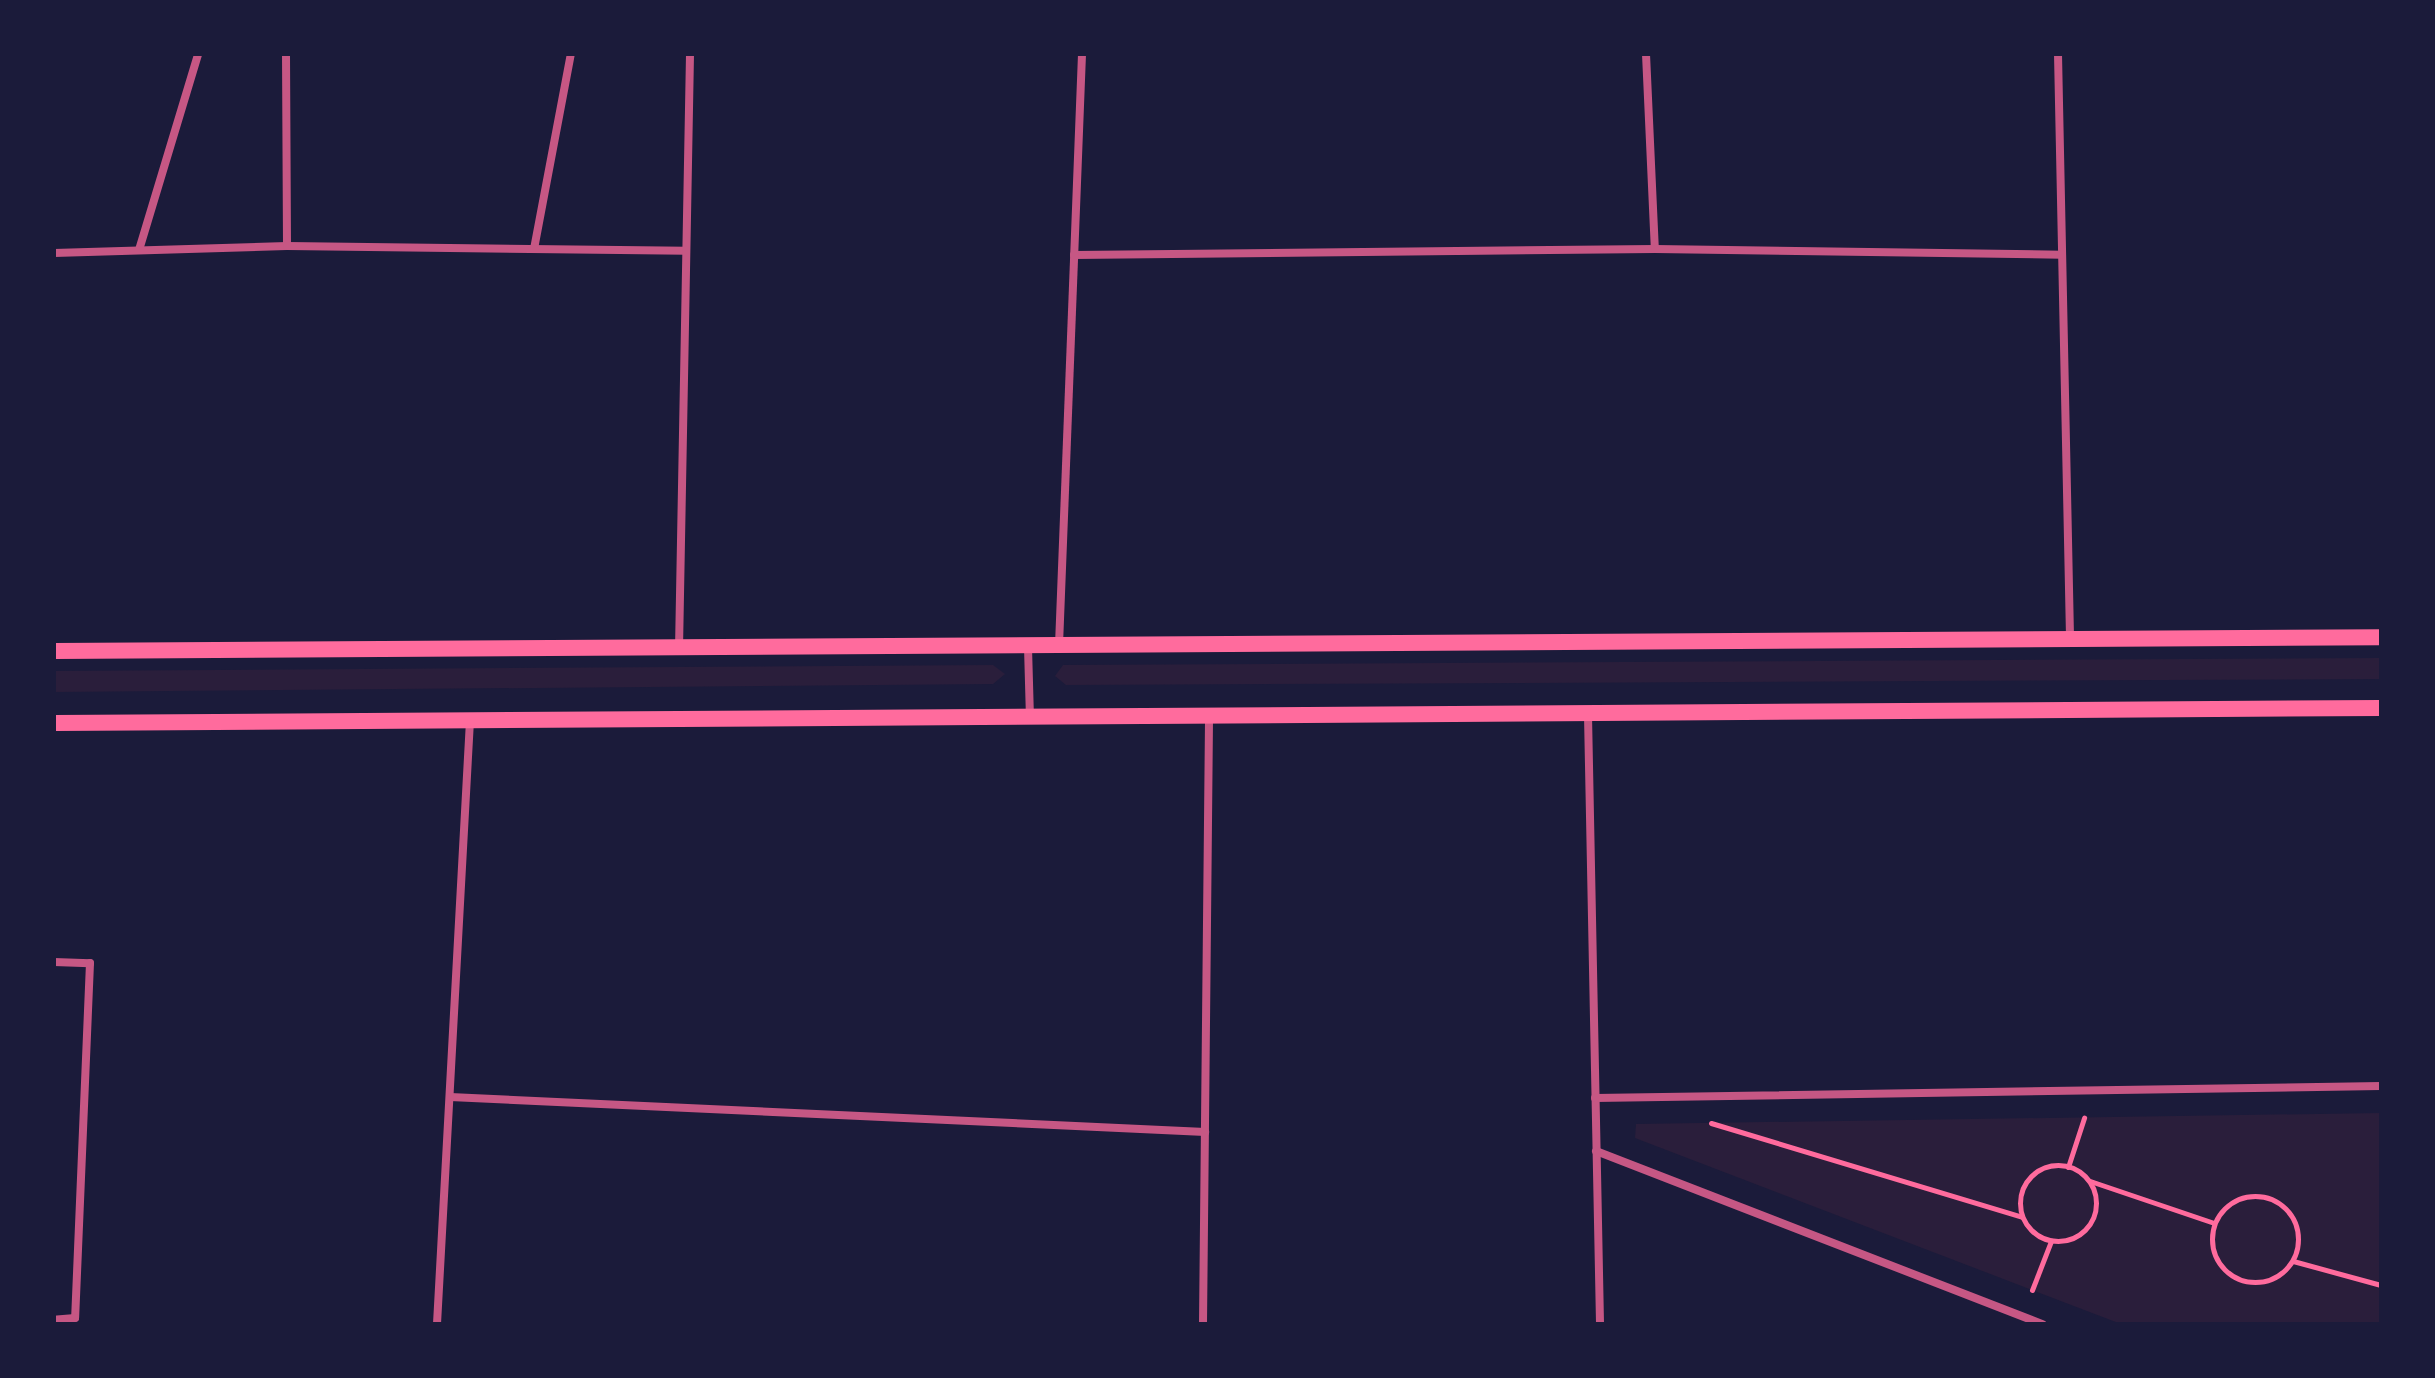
<!DOCTYPE html>
<html>
<head>
<meta charset="utf-8">
<style>
  body { margin:0 }
  #map { position:relative; width:2435px; height:1378px; overflow:hidden; background:#1b1b3a; font-family:"Times New Roman",serif }
  div>[style] { position:absolute }
  [style*='--x'] { left:calc(var(--x)*1px); top:calc(var(--y)*1px); width:calc(var(--w)*1px); rotate:calc(var(--a)*1deg) }
  .green>* { inset:0; background:#2a1e3b }
  .path>* { height:5px; margin:-2.5px; padding:0 2.5px; transform-origin:2.5px; border-radius:2.5px; background:#ff6b9d }
  .path>.ring { margin:-2.5px; padding:0; box-sizing:content-box; background:none; border:5px solid #ff6b9d; border-radius:50% }
  .minor>* { height:8px; margin:-4px; padding:0 4px; transform-origin:4px; border-radius:4px; background:#c65784 }
  .secondary>* { height:16px; margin:-8px; padding:0 8px; transform-origin:8px; border-radius:8px; background:#ff6b9d }
  span { translate:-50% -50%; white-space:nowrap; text-align:center; line-height:1.15; -webkit-text-stroke:8px #1b1b3a; paint-order:stroke }
  .frame { position:absolute; inset:0; border:56px solid #1b1b3a; pointer-events:none }
</style>
</head>
<body>
<div id="map">
  <div class="green">
    <i style="clip-path:polygon(2381px 658px,2381px 679px,1066px 685px,1055px 676px,1063px 665px)"></i>
    <i style="clip-path:polygon(993px 665px,1005px 674px,993px 684px,54px 692px,54px 671px)"></i>
    <i style="clip-path:polygon(2381px 1113px,2381px 1324px,2121px 1324px,1635px 1138px,1636px 1124px)"></i>
  </div>
  <div class="path">
    <i style="--x:1711;--y:1123;--w:325;--a:16.8"></i>
    <i class="ring" style="left:2020px;top:1165px;width:71px;height:71px"></i>
    <i style="--x:2068;--y:1167;--w:52;--a:-71.9"></i>
    <i style="--x:2090;--y:1181;--w:131;--a:18.7"></i>
    <i class="ring" style="left:2212px;top:1196px;width:81px;height:81px"></i>
    <i style="--x:2293;--y:1261;--w:91;--a:15.3"></i>
    <i style="--x:2032;--y:1290;--w:53;--a:-68.8"></i>
  </div>
  <div class="minor">
    <i style="--x:286;--y:54;--w:192;--a:89.7"></i>
    <i style="--x:1646;--y:54;--w:195;--a:87.4"></i>
    <i style="--x:2058;--y:54;--w:585;--a:88.82"></i>
    <i style="--x:534;--y:249;--w:198;--a:-79.3"></i>
    <i style="--x:139;--y:250;--w:205;--a:-73.2"></i>
    <i style="--x:54;--y:253;--w:233;--a:-1.7"></i>
    <i style="--x:287;--y:246;--w:399;--a:0.7"></i>
    <i style="--x:1074;--y:255;--w:581;--a:-0.59"></i>
    <i style="--x:1655;--y:249;--w:407;--a:0.8"></i>
    <i style="--x:1059;--y:645;--w:591;--a:-87.77"></i>
    <i style="--x:1028;--y:647;--w:71;--a:88.4"></i>
    <i style="--x:679;--y:649;--w:595;--a:-88.94"></i>
    <i style="--x:1588;--y:715;--w:609;--a:88.87"></i>
    <i style="--x:54;--y:962;--w:36;--a:2"></i>
    <i style="--x:90;--y:963;--w:355;--a:92.4"></i>
    <i style="--x:75;--y:1318;--w:21;--a:175"></i>
    <i style="--x:450;--y:1097;--w:756;--a:2.65"></i>
    <i style="--x:1595;--y:1098;--w:786;--a:-0.87"></i>
    <i style="--x:1596;--y:1151;--w:479;--a:21.2"></i>
    <i style="--x:437;--y:1324;--w:604;--a:-86.87"></i>
    <i style="--x:1203;--y:1324;--w:607;--a:-89.43"></i>
  </div>
  <div class="secondary">
    <i style="--x:54;--y:651;--w:2327;--a:-0.34"></i>
    <i style="--x:54;--y:723;--w:2327;--a:-0.37"></i>
  </div>
  <div class="frame"></div>
</div>
</body>
</html>
